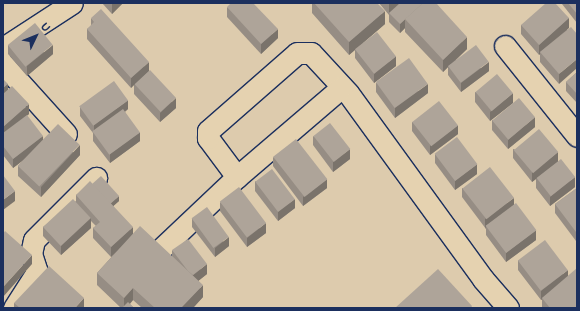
<!DOCTYPE html>
<html>
<head>
<meta charset="utf-8">
<style>
  body { margin:0 }
  #map { position:relative; width:580px; height:311px; overflow:hidden; background:#ddcbad; font-family:"Balsamiq Sans",sans-serif }
  div>[style] { position:absolute }
  [style*='--x'] { left:calc(var(--x)*1px); top:calc(var(--y)*1px); width:calc(var(--w)*1px); rotate:calc(var(--a)*1deg) }
  .roads { filter:drop-shadow(1px 0 #1b2f5e) drop-shadow(-1px 0 #1b2f5e) drop-shadow(0 1px #1b2f5e) drop-shadow(0 -1px #1b2f5e) }
  .street>* { height:21px; margin:-10.5px; padding:0 10.5px; transform-origin:10.5px; border-radius:10.5px; background:#e5d2b0 }
  .wall>* { inset:0; background:#968d84 }
  .shaded-wall>* { inset:0; background:#7a736b }
  .building>* { inset:0; background:#aea499; transform-origin:0 0 }
  span { translate:-50% -50%; white-space:nowrap; text-align:center; line-height:1.15; -webkit-text-stroke:3px #e5d2b0; paint-order:stroke }
  .frame { position:absolute; inset:0; border:4px solid #1b2f5e; pointer-events:none }
  .north { position:absolute; left:16px; top:16px; width:40px; height:40px; -webkit-text-stroke:3px #e5d2b0; paint-order:stroke; rotate:47deg; font-size:11px; font-weight:700; line-height:16px; text-align:center; color:#1b2f5e }
  .north::after { content:''; display:block; margin:auto; width:14px; height:18px; background:#1b2f5e; clip-path:polygon(50% 0,100% 100%,50% 72%,0 100%) }
</style>
</head>
<body>
<div id="map">
  <div class="roads">
    <div class="street">
      <i style="--x:505;--y:46;--w:115;--a:51.3"></i>
      <i style="--x:3;--y:48;--w:82;--a:-33.1"></i>
      <i style="--x:3;--y:64;--w:94;--a:48"></i>
      <i style="--x:237;--y:177;--w:49;--a:-126.6"></i>
      <i style="--x:208;--y:138;--w:7;--a:-90"></i>
      <i style="--x:208;--y:131;--w:118;--a:-41.2"></i>
      <i style="--x:297;--y:53;--w:14;--a:0"></i>
      <i style="--x:311;--y:53;--w:54;--a:47.2"></i>
      <i style="--x:348;--y:93;--w:230;--a:54"></i>
      <i style="--x:483;--y:279;--w:38;--a:49"></i>
      <i style="--x:161;--y:249;--w:105;--a:-43.5"></i>
      <i style="--x:237;--y:177;--w:138;--a:-40.6"></i>
      <i style="--x:14;--y:308;--w:43;--a:-57.4"></i>
      <i style="--x:37;--y:272;--w:19;--a:-108"></i>
      <i style="--x:31;--y:254;--w:14;--a:-78"></i>
      <i style="--x:34;--y:240;--w:88;--a:-45"></i>
    </div>
  </div>
  <div class="wall">
    <i style="clip-path:polygon(102px 3px,123px 3px,112px 14px)"></i>
    <i style="clip-path:polygon(312px 3px,377px 3px,385px 24px,363px 43px,396px 66px,374px 83px,355px 58px,355px 50px,349px 55px,312px 13px)"></i>
    <i style="clip-path:polygon(379px 3px,436px 3px,467px 49px,456px 60px,489px 71px,461px 92px,448px 75px,448px 67px,443px 72px,405px 32px,405px 28px,400px 33px,389px 22px,389px 14px,389px 15px)"></i>
    <i style="clip-path:polygon(562px 3px,577px 3px,577px 23px,562px 4px)"></i>
    <i style="clip-path:polygon(227px 7px,278px 38px,261px 54px,227px 17px)"></i>
    <i style="clip-path:polygon(91px 18px,149px 71px,176px 108px,160px 122px,134px 94px,134px 84px,131px 88px,87px 39px,87px 29px,91px 26px)"></i>
    <i style="clip-path:polygon(569px 18px,559px 84px,540px 62px,540px 54px,539px 55px,521px 34px,521px 25px)"></i>
    <i style="clip-path:polygon(8px 45px,53px 54px,27px 76px,8px 54px)"></i>
    <i style="clip-path:polygon(577px 72px,577px 103px,566px 91px,566px 82px)"></i>
    <i style="clip-path:polygon(3px 79px,8px 90px,29px 114px,26px 116px,43px 140px,80px 155px,41px 197px,18px 176px,18px 166px,25px 159px,13px 168px,3px 155px)"></i>
    <i style="clip-path:polygon(376px 83px,428px 93px,395px 118px,376px 92px)"></i>
    <i style="clip-path:polygon(475px 92px,513px 103px,490px 121px,475px 102px)"></i>
    <i style="clip-path:polygon(80px 107px,128px 109px,125px 112px,140px 141px,110px 163px,93px 141px,93px 133px,80px 116px)"></i>
    <i style="clip-path:polygon(492px 120px,535px 127px,508px 149px,492px 130px)"></i>
    <i style="clip-path:polygon(412px 122px,458px 134px,430px 155px,412px 131px)"></i>
    <i style="clip-path:polygon(313px 136px,350px 159px,333px 172px,313px 145px)"></i>
    <i style="clip-path:polygon(513px 149px,558px 162px,575px 187px,550px 206px,536px 188px,536px 179px,532px 182px,513px 158px)"></i>
    <i style="clip-path:polygon(435px 154px,477px 174px,455px 190px,435px 163px)"></i>
    <i style="clip-path:polygon(273px 157px,327px 188px,303px 206px,273px 166px)"></i>
    <i style="clip-path:polygon(255px 181px,295px 208px,278px 221px,255px 191px)"></i>
    <i style="clip-path:polygon(92px 184px,119px 201px,113px 206px,133px 234px,172px 257px,172px 250px,207px 274px,198px 281px,203px 297px,193px 308px,142px 308px,133px 300px,130px 304px,134px 308px,121px 308px,97px 285px,97px 273px,116px 252px,111px 257px,93px 238px,93px 228px,96px 226px,91px 221px,91px 228px,61px 255px,43px 236px,43px 227px,76px 201px,76px 195px)"></i>
    <i style="clip-path:polygon(462px 188px,514px 205px,536px 240px,506px 262px,486px 235px,486px 229px,462px 197px)"></i>
    <i style="clip-path:polygon(577px 188px,576px 241px,555px 213px,555px 204px)"></i>
    <i style="clip-path:polygon(220px 202px,266px 233px,247px 247px,220px 211px)"></i>
    <i style="clip-path:polygon(192px 218px,229px 246px,215px 257px,192px 227px)"></i>
    <i style="clip-path:polygon(518px 260px,568px 276px,577px 308px,542px 308px,542px 300px,541px 300px,518px 270px)"></i>
    <i style="clip-path:polygon(14px 303px,84px 308px,14px 308px)"></i>
  </div>
  <div class="shaded-wall">
    <i style="clip-path:polygon(113px 3px,123px 3px,112px 14px,112px 4px)"></i>
    <i style="clip-path:polygon(389px 3px,403px 3px,389px 13px,389px 15px)"></i>
    <i style="clip-path:polygon(423px 3px,405px 19px,405px 28px,400px 33px,400px 24px)"></i>
    <i style="clip-path:polygon(385px 11px,385px 24px,349px 55px,349px 42px)"></i>
    <i style="clip-path:polygon(569px 18px,569px 28px,540px 52px,540px 54px,539px 55px,539px 45px)"></i>
    <i style="clip-path:polygon(278px 29px,278px 38px,261px 54px,261px 44px)"></i>
    <i style="clip-path:polygon(467px 37px,467px 49px,449px 66px,448px 66px,448px 67px,443px 72px,443px 60px)"></i>
    <i style="clip-path:polygon(53px 45px,53px 54px,27px 76px,27px 66px)"></i>
    <i style="clip-path:polygon(396px 56px,396px 66px,374px 83px,374px 74px)"></i>
    <i style="clip-path:polygon(577px 59px,577px 68px,559px 84px,559px 74px)"></i>
    <i style="clip-path:polygon(149px 62px,149px 71px,131px 88px,131px 78px)"></i>
    <i style="clip-path:polygon(489px 62px,489px 71px,461px 92px,461px 83px)"></i>
    <i style="clip-path:polygon(8px 84px,8px 93px,3px 98px,3px 88px)"></i>
    <i style="clip-path:polygon(428px 84px,428px 93px,395px 118px,395px 108px)"></i>
    <i style="clip-path:polygon(513px 93px,513px 103px,490px 121px,490px 112px)"></i>
    <i style="clip-path:polygon(176px 98px,176px 108px,160px 122px,160px 113px)"></i>
    <i style="clip-path:polygon(128px 100px,128px 109px,95px 134px,94px 133px,94px 125px)"></i>
    <i style="clip-path:polygon(29px 104px,29px 114px,3px 136px,3px 127px)"></i>
    <i style="clip-path:polygon(535px 117px,535px 127px,508px 149px,508px 140px)"></i>
    <i style="clip-path:polygon(458px 125px,458px 134px,430px 155px,430px 146px)"></i>
    <i style="clip-path:polygon(140px 132px,140px 141px,110px 163px,110px 154px)"></i>
    <i style="clip-path:polygon(43px 136px,43px 145px,13px 168px,13px 159px)"></i>
    <i style="clip-path:polygon(80px 145px,80px 155px,41px 197px,41px 187px)"></i>
    <i style="clip-path:polygon(350px 149px,350px 159px,333px 172px,333px 162px)"></i>
    <i style="clip-path:polygon(558px 152px,558px 162px,532px 182px,532px 172px)"></i>
    <i style="clip-path:polygon(477px 164px,477px 174px,455px 190px,455px 181px)"></i>
    <i style="clip-path:polygon(575px 177px,575px 187px,550px 206px,550px 197px)"></i>
    <i style="clip-path:polygon(327px 179px,327px 188px,303px 206px,303px 197px)"></i>
    <i style="clip-path:polygon(15px 191px,15px 201px,3px 210px,3px 200px)"></i>
    <i style="clip-path:polygon(119px 196px,119px 201px,109px 210px,109px 205px)"></i>
    <i style="clip-path:polygon(514px 198px,514px 207px,486px 226px,485px 229px,485px 219px)"></i>
    <i style="clip-path:polygon(295px 199px,295px 208px,278px 221px,278px 211px)"></i>
    <i style="clip-path:polygon(91px 218px,91px 228px,61px 255px,61px 246px)"></i>
    <i style="clip-path:polygon(266px 223px,266px 233px,247px 247px,247px 238px)"></i>
    <i style="clip-path:polygon(133px 227px,133px 236px,111px 257px,111px 247px)"></i>
    <i style="clip-path:polygon(536px 230px,536px 240px,506px 262px,506px 253px)"></i>
    <i style="clip-path:polygon(577px 231px,577px 240px,576px 241px,576px 232px)"></i>
    <i style="clip-path:polygon(229px 237px,229px 246px,215px 257px,215px 248px)"></i>
    <i style="clip-path:polygon(32px 255px,32px 264px,3px 297px,3px 287px)"></i>
    <i style="clip-path:polygon(207px 264px,207px 274px,192px 286px,192px 276px)"></i>
    <i style="clip-path:polygon(568px 270px,568px 279px,542px 298px,541px 300px,541px 291px)"></i>
    <i style="clip-path:polygon(203px 285px,203px 297px,193px 308px,181px 308px)"></i>
    <i style="clip-path:polygon(133px 288px,133px 300px,126px 308px,124px 308px,124px 298px)"></i>
    <i style="clip-path:polygon(84px 298px,84px 308px,75px 308px)"></i>
  </div>
  <div class="building">
    <i style="clip-path:polygon(231px 3px,253px 3px,278px 29px,261px 44px,227px 7px)"></i>
    <i style="clip-path:polygon(314px 3px,377px 3px,385px 11px,349px 42px)"></i>
    <i style="clip-path:polygon(400px 3px,423px 3px,400px 24px,389px 13px)"></i>
    <i style="clip-path:polygon(423px 3px,436px 3px,467px 37px,443px 60px,405px 19px)"></i>
    <i style="clip-path:polygon(546px 3px,555px 3px,569px 18px,539px 45px,521px 25px)"></i>
    <i style="clip-path:polygon(568px 3px,577px 3px,577px 14px)"></i>
    <i style="clip-path:polygon(101px 9px,149px 62px,131px 78px,87px 29px,94px 22px,91px 18px)"></i>
    <i style="left:35px;top:23px;width:28px;height:35px;rotate:51deg"></i>
    <i style="clip-path:polygon(571px 27px,577px 34px,577px 59px,559px 74px,540px 52px)"></i>
    <i style="left:377px;top:32px;width:31px;height:28px;rotate:52deg"></i>
    <i style="left:476px;top:45px;width:21px;height:35px;rotate:53deg"></i>
    <i style="left:409px;top:58px;width:32px;height:41px;rotate:54deg"></i>
    <i style="left:150px;top:70px;width:38px;height:21px;rotate:47deg"></i>
    <i style="clip-path:polygon(577px 72px,577px 94px,566px 82px)"></i>
    <i style="left:497px;top:74px;width:25px;height:28px;rotate:50deg"></i>
    <i style="clip-path:polygon(3px 79px,8px 84px,3px 88px)"></i>
    <i style="left:114px;top:81px;width:24px;height:43px;rotate:54deg"></i>
    <i style="clip-path:polygon(12px 86px,29px 104px,3px 127px,3px 94px)"></i>
    <i style="left:519px;top:98px;width:25px;height:35px;rotate:50deg"></i>
    <i style="left:439px;top:101px;width:31px;height:34px;rotate:52deg"></i>
    <i style="left:123px;top:109px;width:29px;height:38px;rotate:54deg"></i>
    <i style="clip-path:polygon(27px 115px,43px 136px,13px 159px,3px 146px,3px 133px)"></i>
    <i style="left:330px;top:123px;width:33px;height:21px;rotate:52deg"></i>
    <i style="left:58px;top:124px;width:30px;height:58px;rotate:44deg"></i>
    <i style="left:539px;top:129px;width:30px;height:33px;rotate:50deg"></i>
    <i style="left:457px;top:137px;width:34px;height:28px;rotate:53deg"></i>
    <i style="left:296px;top:139px;width:51px;height:29px;rotate:52deg"></i>
    <i style="left:561px;top:159px;width:23px;height:31px;rotate:52deg"></i>
    <i style="left:490px;top:167px;width:39px;height:35px;rotate:52deg"></i>
    <i style="left:272px;top:169px;width:38px;height:21px;rotate:53deg"></i>
    <i style="clip-path:polygon(3px 175px,15px 191px,3px 200px)"></i>
    <i style="left:101px;top:176px;width:27px;height:12px;rotate:48deg"></i>
    <i style="clip-path:polygon(90px 181px,133px 227px,111px 247px,93px 228px,100px 222px,76px 195px)"></i>
    <i style="left:239px;top:187px;width:45px;height:24px;rotate:53deg"></i>
    <i style="clip-path:polygon(577px 188px,577px 231px,576px 232px,555px 204px)"></i>
    <i style="left:73px;top:199px;width:26px;height:41px;rotate:47deg"></i>
    <i style="left:516px;top:203px;width:34px;height:38px;rotate:53deg"></i>
    <i style="left:207px;top:207px;width:37px;height:19px;rotate:54deg"></i>
    <i style="clip-path:polygon(140px 226px,203px 285px,181px 308px,155px 308px,133px 288px,124px 298px,97px 273px)"></i>
    <i style="clip-path:polygon(5px 231px,32px 255px,3px 287px,3px 234px)"></i>
    <i style="clip-path:polygon(188px 239px,207px 264px,193px 275px,188px 271px,172px 250px)"></i>
    <i style="left:545px;top:240px;width:38px;height:34px;rotate:53deg"></i>
    <i style="clip-path:polygon(49px 266px,84px 298px,75px 308px,20px 308px,14px 303px)"></i>
    <i style="clip-path:polygon(577px 268px,577px 308px,550px 308px,542px 298px)"></i>
    <i style="clip-path:polygon(438px 269px,472px 306px,471px 308px,395px 308px)"></i>
    <i style="clip-path:polygon(128px 302px,134px 308px,122px 308px)"></i>
  </div>
  <div class="frame"></div>
  <div class="north">U</div>
</div>
</body>
</html>
